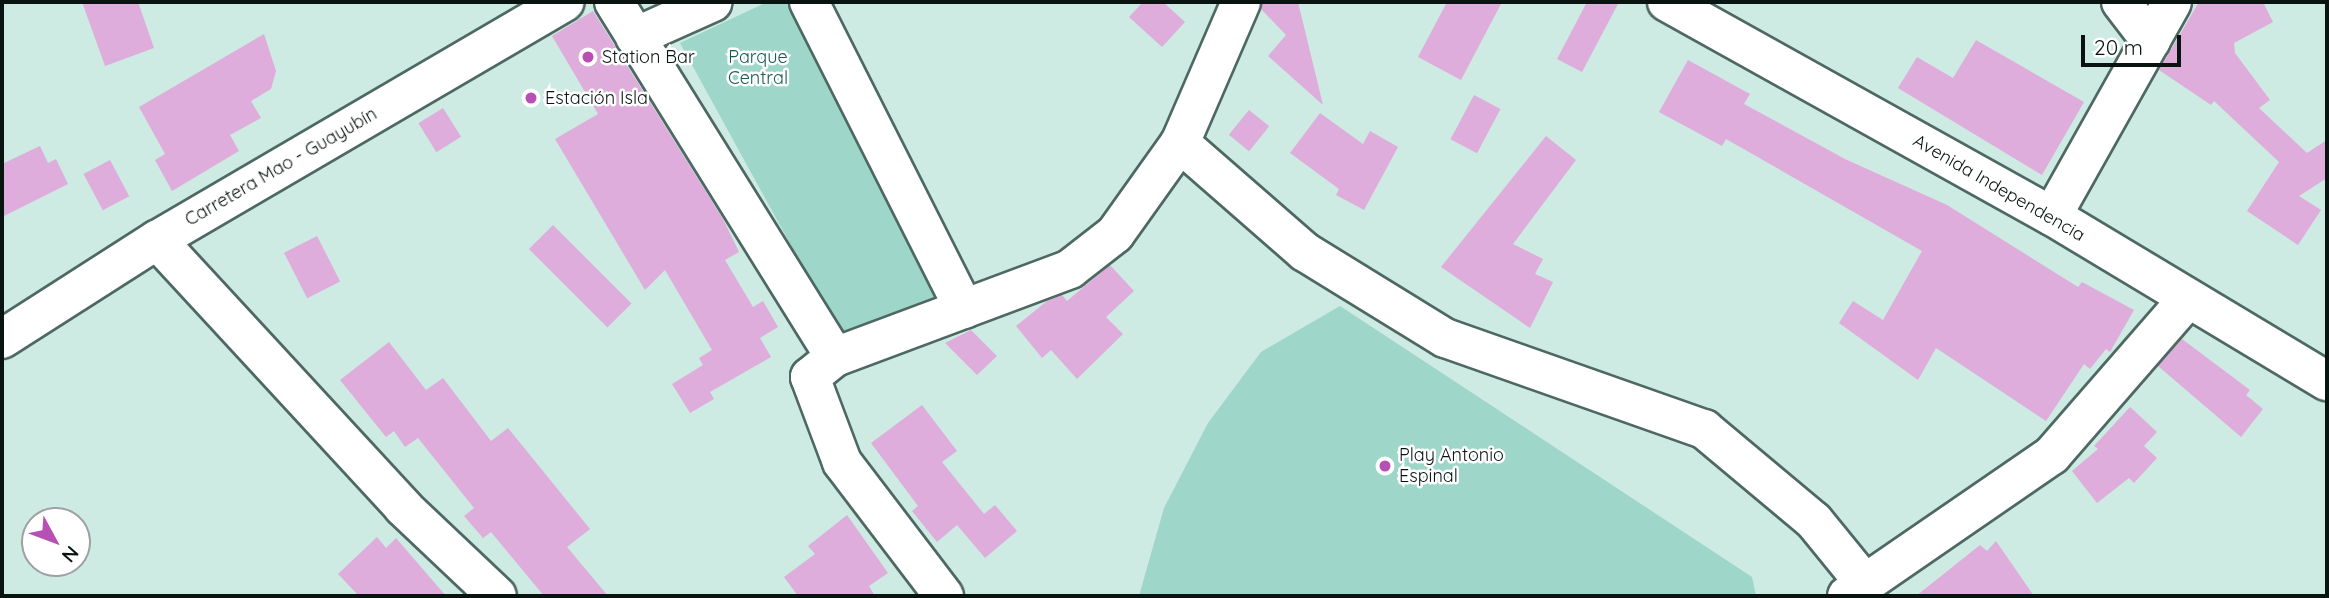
<!DOCTYPE html>
<html>
<head>
<meta charset="utf-8">
<style>
  body { margin:0 }
  #map { position:relative; width:2329px; height:598px; overflow:hidden; background:#cdeae3; font-family:Quicksand,sans-serif }
  div>[style] { position:absolute }
  [style*='--x'] { left:calc(var(--x)*1px); top:calc(var(--y)*1px); width:calc(var(--w)*1px); rotate:calc(var(--a)*1deg) }
  .green>* { inset:0; background:#9ed6c9 }
  .building>* { inset:0; background:#deaddb; transform-origin:0 0 }
  .roads { filter:drop-shadow(2px 0 #4e6862) drop-shadow(-2px 0 #4e6862) drop-shadow(0 2px #4e6862) drop-shadow(0 -2px #4e6862) }
  .minor>* { height:38px; margin:-19px; padding:0 19px; transform-origin:19px; border-radius:19px; background:#fff }
  .major>* { height:38px; margin:-19px; padding:0 19px; transform-origin:19px; border-radius:19px; background:#fff }
  .dots>* { width:19px; height:19px; translate:-50% -50%; box-sizing:border-box; border:4px solid #fff; border-radius:50% }
  span { translate:-50% -50%; white-space:nowrap; text-align:center; line-height:1.15; -webkit-text-stroke:5px #fff; paint-order:stroke }
  .poi-label { font-size:18px; color:#091411 }
  .left { translate:0 -50%; text-align:left }
  .park-label { font-size:18px; color:#185a4f }
  .street-label { font-size:18px; color:#091411 }
  .frame { position:absolute; inset:0; border:4px solid #091411; pointer-events:none }
  .north { position:absolute; left:21px; top:507px; width:70px; height:70px; box-sizing:border-box; background:#fff; border:2px solid #9da1a0; border-radius:50%; rotate:131deg; font-size:19px; font-weight:700; line-height:28px; text-align:center; color:#091411 }
  .north::after { content:''; display:block; margin:auto; width:24px; height:32px; background:#b750b4; clip-path:polygon(50% 0,100% 100%,50% 72%,0 100%) }
  .scale { position:absolute; left:2081px; top:35px; width:100px; height:32px; box-sizing:border-box; border:4px solid #091411; border-top:0; padding-left:9px; font-size:21px; line-height:24px; white-space:nowrap; color:#091411; -webkit-text-stroke:5px #fff; paint-order:stroke }
</style>
</head>
<body>
<div id="map">
  <div class="green">
    <i style="clip-path:polygon(767px 2px,788px 2px,937px 303px,844px 342px,680px 43px)"></i>
    <i style="clip-path:polygon(1340px 306px,1752px 577px,1756px 596px,1139px 596px,1164px 508px,1208px 423px,1261px 352px)"></i>
  </div>
  <div class="building">
    <i style="clip-path:polygon(82px 2px,138px 2px,154px 48px,105px 66px)"></i>
    <i style="clip-path:polygon(1143px 2px,1163px 2px,1185px 22px,1162px 47px,1129px 17px)"></i>
    <i style="clip-path:polygon(1262px 2px,1298px 2px,1323px 105px,1268px 56px,1286px 35px,1261px 9px)"></i>
    <i style="clip-path:polygon(1447px 2px,1502px 2px,1461px 80px,1418px 57px)"></i>
    <i style="clip-path:polygon(1587px 2px,1619px 2px,1582px 72px,1557px 59px)"></i>
    <i style="clip-path:polygon(2199px 2px,2263px 2px,2273px 22px,2234px 43px,2235px 53px,2270px 100px,2259px 108px,2307px 153px,2327px 140px,2327px 178px,2299px 196px,2321px 210px,2298px 245px,2247px 211px,2279px 162px,2214px 101px,2211px 105px,2159px 70px)"></i>
    <i style="clip-path:polygon(593px 11px,723px 219px,739px 252px,725px 260px,753px 307px,763px 301px,778px 327px,760px 338px,771px 357px,710px 392px,714px 399px,690px 413px,672px 384px,703px 365px,699px 358px,712px 350px,665px 270px,645px 290px,555px 139px,598px 114px,552px 36px)"></i>
    <i style="clip-path:polygon(264px 34px,276px 71px,271px 89px,251px 101px,261px 118px,230px 135px,239px 151px,172px 191px,155px 160px,165px 154px,139px 107px)"></i>
    <i style="clip-path:polygon(1976px 40px,2084px 102px,2042px 175px,1898px 88px,1917px 57px,1953px 78px)"></i>
    <i style="clip-path:polygon(1688px 60px,1750px 94px,1744px 104px,1845px 159px,1947px 205px,2078px 287px,2082px 282px,2134px 310px,2110px 352px,2106px 349px,2090px 369px,2084px 364px,2046px 421px,1936px 348px,1918px 380px,1839px 323px,1853px 301px,1883px 320px,1922px 251px,1726px 139px,1722px 146px,1659px 112px)"></i>
    <i style="left:1474px;top:95px;width:30px;height:50px;rotate:28deg"></i>
    <i style="left:443px;top:108px;width:34px;height:29px;rotate:58deg"></i>
    <i style="left:1249px;top:110px;width:26px;height:32px;rotate:39deg"></i>
    <i style="clip-path:polygon(1320px 113px,1363px 144px,1370px 131px,1398px 147px,1364px 210px,1336px 195px,1339px 189px,1290px 153px)"></i>
    <i style="clip-path:polygon(1546px 136px,1576px 160px,1513px 244px,1543px 259px,1535px 274px,1553px 282px,1530px 328px,1441px 267px)"></i>
    <i style="clip-path:polygon(40px 146px,48px 163px,56px 159px,68px 184px,2px 217px,2px 164px)"></i>
    <i style="left:110px;top:160px;width:41px;height:30px;rotate:62deg"></i>
    <i style="left:553px;top:225px;width:111px;height:34px;rotate:45deg"></i>
    <i style="left:317px;top:236px;width:51px;height:37px;rotate:63deg"></i>
    <i style="clip-path:polygon(1110px 265px,1134px 291px,1106px 317px,1123px 334px,1077px 379px,1051px 350px,1042px 358px,1016px 326px,1047px 301px,1062px 295px,1067px 301px)"></i>
    <i style="clip-path:polygon(971px 330px,997px 356px,977px 375px,945px 343px)"></i>
    <i style="clip-path:polygon(2182px 339px,2250px 390px,2246px 395px,2263px 409px,2241px 437px,2158px 366px)"></i>
    <i style="clip-path:polygon(389px 342px,426px 390px,443px 378px,491px 441px,508px 428px,590px 529px,567px 547px,608px 596px,544px 596px,491px 532px,483px 538px,464px 516px,474px 508px,418px 438px,405px 447px,394px 431px,386px 437px,340px 380px)"></i>
    <i style="clip-path:polygon(922px 405px,957px 451px,942px 462px,984px 514px,995px 505px,1017px 531px,985px 558px,957px 525px,937px 542px,912px 511px,918px 506px,871px 443px)"></i>
    <i style="clip-path:polygon(2130px 407px,2157px 432px,2144px 446px,2157px 458px,2134px 483px,2129px 478px,2097px 503px,2072px 471px,2098px 449px,2094px 446px)"></i>
    <i style="clip-path:polygon(847px 515px,888px 573px,869px 586px,875px 596px,798px 596px,784px 577px,815px 554px,808px 546px)"></i>
    <i style="clip-path:polygon(377px 537px,386px 548px,396px 538px,446px 596px,359px 596px,338px 574px)"></i>
    <i style="clip-path:polygon(1996px 541px,2034px 596px,1916px 596px,1980px 545px,1987px 551px)"></i>
  </div>
  <div class="roads">
    <div class="minor">
      <i style="--x:614;--y:2;--w:418;--a:58.1"></i>
      <i style="--x:809;--y:2;--w:344;--a:63.2"></i>
      <i style="--x:1667;--y:2;--w:440;--a:29.1"></i>
      <i style="--x:2052;--y:216;--w:321;--a:31"></i>
      <i style="--x:2121;--y:2;--w:49;--a:52.4"></i>
      <i style="--x:635;--y:37;--w:85;--a:-24.2"></i>
      <i style="--x:1180;--y:143;--w:166;--a:41.1"></i>
      <i style="--x:1305;--y:252;--w:164;--a:31.6"></i>
      <i style="--x:1445;--y:338;--w:275;--a:19.4"></i>
      <i style="--x:1704;--y:429;--w:143;--a:39.9"></i>
      <i style="--x:1814;--y:521;--w:77;--a:50.8"></i>
      <i style="--x:2052;--y:216;--w:245;--a:-60.7"></i>
      <i style="--x:157;--y:240;--w:363;--a:47.3"></i>
      <i style="--x:403;--y:507;--w:129;--a:43.4"></i>
      <i style="--x:944;--y:596;--w:168;--a:-127.3"></i>
      <i style="--x:842;--y:462;--w:91;--a:-110.6"></i>
      <i style="--x:810;--y:377;--w:32;--a:-39"></i>
      <i style="--x:835;--y:357;--w:251;--a:-20.5"></i>
      <i style="--x:1070;--y:269;--w:57;--a:-37.9"></i>
      <i style="--x:1115;--y:234;--w:112;--a:-54.5"></i>
      <i style="--x:1180;--y:143;--w:154;--a:-66.6"></i>
      <i style="--x:1847;--y:596;--w:249;--a:-34.5"></i>
      <i style="--x:2052;--y:455;--w:204;--a:-49"></i>
    </div>
    <div class="major">
      <i style="--x:2;--y:339;--w:184;--a:-32.6"></i>
      <i style="--x:157;--y:240;--w:472;--a:-30.3"></i>
    </div>
  </div>
  <div class="dots">
    <i style="left:588px;top:57px;background:#b750b4"></i>
    <i style="left:531px;top:98px;background:#b750b4"></i>
    <i style="left:1385px;top:466px;background:#b750b4"></i>
  </div>
  <div class="poi-label">
    <span class="left" style="left:602px;top:57px">Station Bar</span>
    <span class="left" style="left:545px;top:98px">Estación Isla</span>
    <span class="left" style="left:1399px;top:466px">Play Antonio<br>Espinal</span>
  </div>
  <div class="park-label">
    <span style="left:758px;top:68px">Parque<br>Central</span>
  </div>
  <div class="street-label">
    <span style="left:281px;top:167px;rotate:-30deg">Carretera Mao - Guayubín</span>
    <span style="left:1999px;top:188px;rotate:30deg">Avenida Independencia</span>
  </div>
  <div class="frame"></div>
  <div class="north">N</div>
  <div class="scale">20 m</div>
</div>
</body>
</html>
